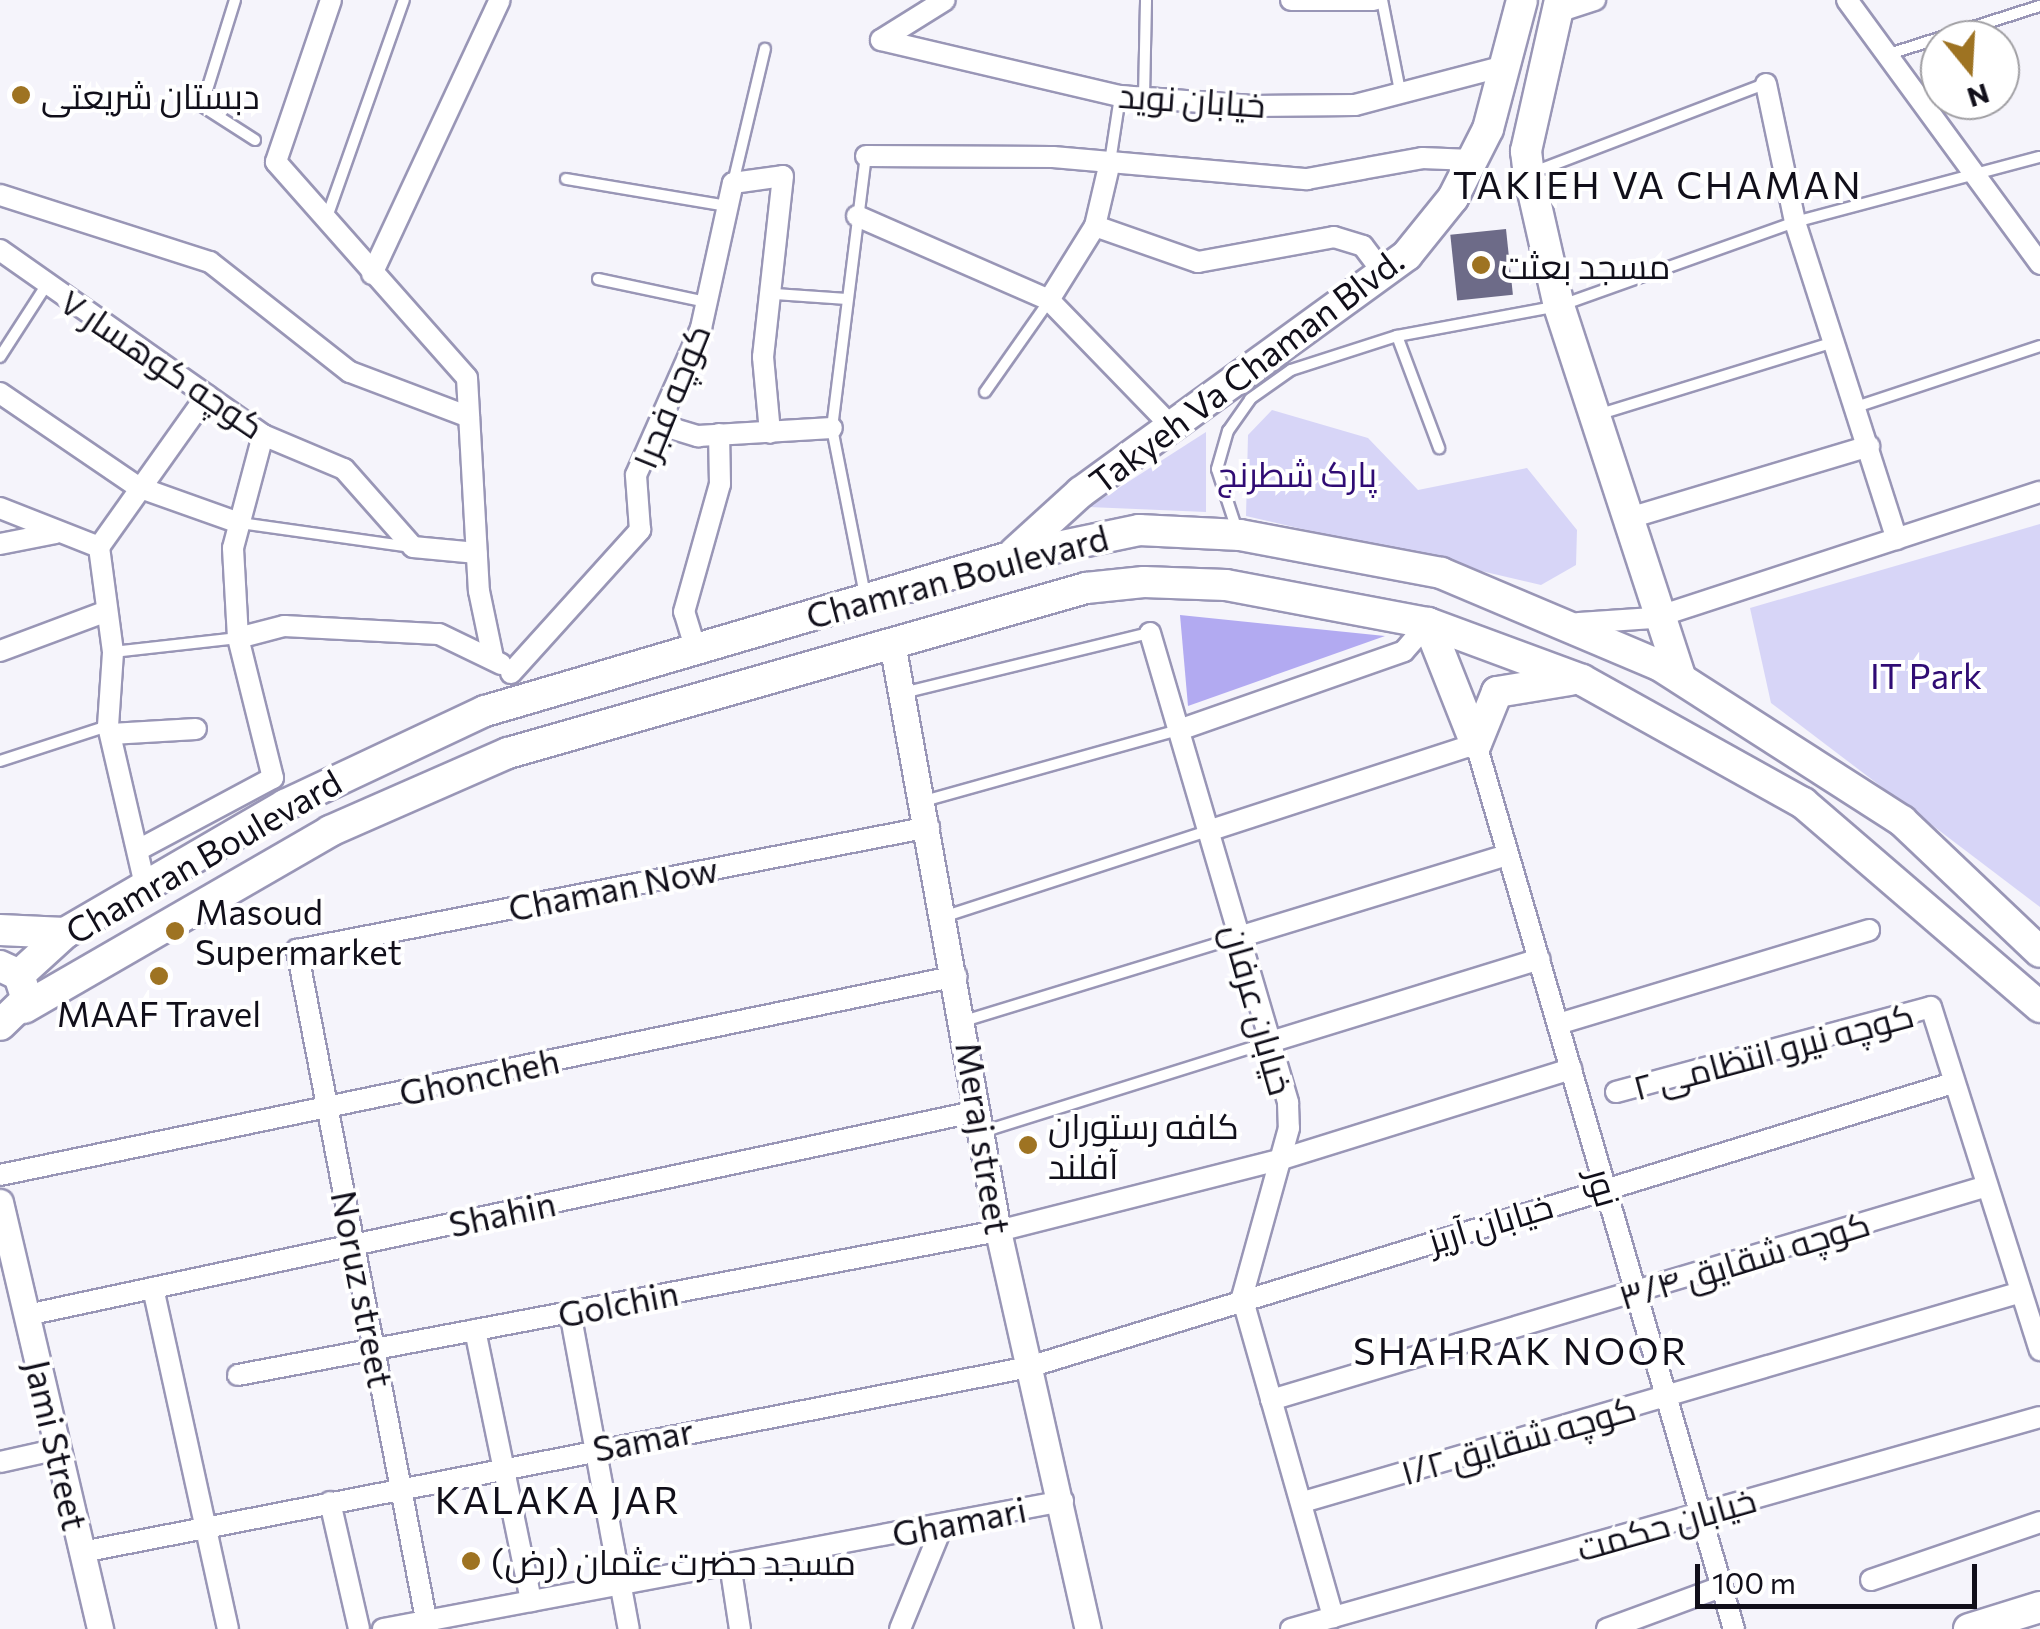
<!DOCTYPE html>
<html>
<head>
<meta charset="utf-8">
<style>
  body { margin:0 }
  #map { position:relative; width:2040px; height:1629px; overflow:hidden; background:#f5f4fb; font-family:Commissioner,Cairo,sans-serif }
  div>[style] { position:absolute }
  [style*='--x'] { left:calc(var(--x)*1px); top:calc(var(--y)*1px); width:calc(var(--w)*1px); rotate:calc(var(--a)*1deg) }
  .green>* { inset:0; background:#d7d5f7 }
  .forest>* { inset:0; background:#b2aaf1 }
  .building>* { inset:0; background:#6d6b88; transform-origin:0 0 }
  .roads { filter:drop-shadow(2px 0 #9996b6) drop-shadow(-2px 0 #9996b6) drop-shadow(0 2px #9996b6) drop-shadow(0 -2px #9996b6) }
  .service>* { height:10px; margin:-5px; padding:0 5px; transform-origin:5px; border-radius:5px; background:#fff }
  .minor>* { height:20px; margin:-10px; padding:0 10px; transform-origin:10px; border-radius:10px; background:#fff }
  .tertiary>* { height:25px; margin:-12.5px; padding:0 12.5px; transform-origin:12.5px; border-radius:12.5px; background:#fff }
  .secondary>* { height:30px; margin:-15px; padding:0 15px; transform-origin:15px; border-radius:15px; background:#fff }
  .dots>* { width:28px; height:28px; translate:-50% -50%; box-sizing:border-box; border:5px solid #fff; border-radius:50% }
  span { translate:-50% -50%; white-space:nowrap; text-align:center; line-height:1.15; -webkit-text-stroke:8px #fff; paint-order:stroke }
  .poi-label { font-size:35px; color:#110f1a }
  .left { translate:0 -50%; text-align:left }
  .street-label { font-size:35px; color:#110f1a }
  .park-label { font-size:35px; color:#300c74 }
  .neighbourhood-label { font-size:38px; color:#110f1a; letter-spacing:2.5px }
  .north { position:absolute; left:1920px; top:20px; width:100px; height:100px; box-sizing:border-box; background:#fff; border:2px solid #a09fa3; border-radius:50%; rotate:162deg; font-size:28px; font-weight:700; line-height:40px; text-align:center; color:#110f1a }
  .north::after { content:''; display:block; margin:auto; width:35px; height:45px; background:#9e7322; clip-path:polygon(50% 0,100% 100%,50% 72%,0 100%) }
  .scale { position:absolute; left:1695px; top:1564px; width:282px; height:45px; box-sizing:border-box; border:5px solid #110f1a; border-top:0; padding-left:12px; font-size:30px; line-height:35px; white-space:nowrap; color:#110f1a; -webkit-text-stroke:8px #fff; paint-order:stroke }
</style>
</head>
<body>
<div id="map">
  <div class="green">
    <i style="clip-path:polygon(1272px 410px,1368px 438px,1418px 490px,1527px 468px,1577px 530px,1576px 565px,1541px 585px,1246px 516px,1248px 435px)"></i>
    <i style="clip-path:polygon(1206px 432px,1206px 512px,1089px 507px)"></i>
    <i style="clip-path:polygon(2040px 524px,2040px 907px,1771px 703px,1750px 608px)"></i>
  </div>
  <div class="forest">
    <i style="clip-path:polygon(1180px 615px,1385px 636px,1188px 706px)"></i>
  </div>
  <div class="building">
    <i style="left:1506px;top:229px;width:66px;height:56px;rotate:84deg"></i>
  </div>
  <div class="roads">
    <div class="service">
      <i style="--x:235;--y:0;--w:111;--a:107.3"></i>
      <i style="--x:202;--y:106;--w:63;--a:32.7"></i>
      <i style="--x:1382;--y:0;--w:93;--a:78.8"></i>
      <i style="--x:1886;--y:55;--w:162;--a:-17.7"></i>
      <i style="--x:1144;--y:97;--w:97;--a:-88.8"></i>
      <i style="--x:1110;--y:162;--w:66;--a:-81.3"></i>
      <i style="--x:1534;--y:172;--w:247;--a:-20.9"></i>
      <i style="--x:566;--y:179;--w:163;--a:9.5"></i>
      <i style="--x:733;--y:183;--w:138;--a:-76.6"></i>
      <i style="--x:327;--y:217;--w:230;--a:-70.5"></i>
      <i style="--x:598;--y:279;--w:110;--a:12"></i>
      <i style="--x:775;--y:294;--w:72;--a:4"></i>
      <i style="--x:1397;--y:336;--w:120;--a:69.4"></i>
      <i style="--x:0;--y:357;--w:87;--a:-57.2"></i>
      <i style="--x:985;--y:392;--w:111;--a:-54.9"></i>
      <i style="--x:1856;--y:407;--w:194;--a:-18.3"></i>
      <i style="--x:1597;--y:415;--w:248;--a:-17.1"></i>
      <i style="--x:240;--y:523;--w:172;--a:8"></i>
      <i style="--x:1237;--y:530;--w:64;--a:-108.2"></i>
      <i style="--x:1217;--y:469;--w:40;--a:-74"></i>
      <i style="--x:1228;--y:431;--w:39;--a:-55"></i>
      <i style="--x:1250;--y:399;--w:50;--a:-35.3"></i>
      <i style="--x:1291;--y:370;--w:111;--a:-17.8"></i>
      <i style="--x:1397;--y:336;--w:165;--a:-10.5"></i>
      <i style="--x:1559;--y:306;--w:251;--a:-19.6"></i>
      <i style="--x:1795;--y:222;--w:253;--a:-14.9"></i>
      <i style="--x:865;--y:595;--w:170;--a:-101.2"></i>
      <i style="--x:832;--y:428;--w:274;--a:-82.9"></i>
      <i style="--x:113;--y:652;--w:126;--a:-6.4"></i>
      <i style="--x:903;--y:693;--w:254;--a:-13.7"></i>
      <i style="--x:0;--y:761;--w:114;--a:-18"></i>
      <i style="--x:924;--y:801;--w:264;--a:-15.6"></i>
      <i style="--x:946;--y:916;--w:275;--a:-18"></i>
      <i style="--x:964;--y:1021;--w:288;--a:-17"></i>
      <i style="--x:982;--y:1132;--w:302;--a:-17.4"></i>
    </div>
    <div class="minor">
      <i style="--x:331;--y:0;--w:171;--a:108.8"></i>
      <i style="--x:276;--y:162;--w:288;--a:48.5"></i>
      <i style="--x:467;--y:378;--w:213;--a:86.8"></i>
      <i style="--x:479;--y:591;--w:68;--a:78.2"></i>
      <i style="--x:1291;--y:0;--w:83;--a:0"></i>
      <i style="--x:1847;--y:0;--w:327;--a:53.8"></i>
      <i style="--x:1558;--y:12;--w:39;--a:-18"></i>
      <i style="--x:881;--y:40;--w:245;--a:13.2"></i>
      <i style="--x:1120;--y:96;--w:132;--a:4.3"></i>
      <i style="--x:1252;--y:106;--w:103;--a:-0.6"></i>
      <i style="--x:1355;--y:105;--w:155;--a:-14.6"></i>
      <i style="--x:881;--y:40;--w:75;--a:-32"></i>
      <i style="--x:1766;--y:84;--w:141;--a:78.1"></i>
      <i style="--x:1795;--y:222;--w:333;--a:72.2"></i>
      <i style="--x:866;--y:156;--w:187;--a:0.3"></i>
      <i style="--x:1053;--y:157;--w:255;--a:5"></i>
      <i style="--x:1307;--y:179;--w:117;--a:-10.3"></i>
      <i style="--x:1422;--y:158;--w:50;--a:2.3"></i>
      <i style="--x:0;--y:195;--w:220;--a:17.7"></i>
      <i style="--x:210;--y:262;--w:178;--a:38.2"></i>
      <i style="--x:350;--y:372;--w:127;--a:20.7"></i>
      <i style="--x:857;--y:216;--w:210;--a:23.6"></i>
      <i style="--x:1049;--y:300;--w:180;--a:45.9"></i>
      <i style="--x:1095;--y:226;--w:109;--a:19.3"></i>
      <i style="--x:1198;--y:262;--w:138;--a:-10.4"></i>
      <i style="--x:1334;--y:237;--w:30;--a:17"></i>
      <i style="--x:1363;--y:246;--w:35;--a:53"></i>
      <i style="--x:0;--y:250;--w:322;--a:35.1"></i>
      <i style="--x:263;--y:435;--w:88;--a:22.8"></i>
      <i style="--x:344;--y:469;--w:104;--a:48.5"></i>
      <i style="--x:413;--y:547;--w:64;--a:5.4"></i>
      <i style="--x:372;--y:274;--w:302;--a:-65"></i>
      <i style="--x:1049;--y:300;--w:87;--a:-58.1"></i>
      <i style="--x:1095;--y:226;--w:66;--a:-76.8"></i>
      <i style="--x:0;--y:393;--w:167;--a:34.3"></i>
      <i style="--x:138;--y:487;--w:107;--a:19.6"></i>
      <i style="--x:661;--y:425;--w:39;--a:17"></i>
      <i style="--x:698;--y:436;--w:134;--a:-3.4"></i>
      <i style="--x:0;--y:508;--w:106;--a:21.5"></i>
      <i style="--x:1626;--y:519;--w:254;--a:-16.7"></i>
      <i style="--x:0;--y:544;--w:57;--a:-11.1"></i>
      <i style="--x:1578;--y:623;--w:76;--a:-3.8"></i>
      <i style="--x:1654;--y:618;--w:406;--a:-18.1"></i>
      <i style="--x:1150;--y:633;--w:490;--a:73.6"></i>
      <i style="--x:1288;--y:1103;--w:25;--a:88"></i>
      <i style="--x:1289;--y:1128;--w:175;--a:105.5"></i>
      <i style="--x:1242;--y:1297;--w:333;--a:74.1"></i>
      <i style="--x:238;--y:638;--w:48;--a:-14.6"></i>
      <i style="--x:284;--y:626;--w:155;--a:3"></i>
      <i style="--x:439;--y:634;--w:69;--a:25.8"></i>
      <i style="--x:695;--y:647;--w:37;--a:-107"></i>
      <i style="--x:684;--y:612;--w:133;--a:-74.3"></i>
      <i style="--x:720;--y:484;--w:50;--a:-91.1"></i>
      <i style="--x:0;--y:651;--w:114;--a:-20.5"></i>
      <i style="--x:511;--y:673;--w:193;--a:-47.9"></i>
      <i style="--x:640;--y:530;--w:55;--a:-94.2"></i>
      <i style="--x:636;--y:475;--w:161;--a:-66.1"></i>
      <i style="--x:701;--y:328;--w:148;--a:-77.6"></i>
      <i style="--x:733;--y:183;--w:50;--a:-8"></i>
      <i style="--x:783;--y:176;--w:182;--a:96.3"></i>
      <i style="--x:763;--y:357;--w:76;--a:84.7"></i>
      <i style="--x:1179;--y:730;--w:238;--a:-19.3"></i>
      <i style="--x:1404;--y:651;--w:37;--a:-49"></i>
      <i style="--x:111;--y:734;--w:85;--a:-3.4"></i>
      <i style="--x:1208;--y:831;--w:282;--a:-18"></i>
      <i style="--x:1476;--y:744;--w:922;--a:73.75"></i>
      <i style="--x:138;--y:850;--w:153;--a:-28.1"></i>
      <i style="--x:273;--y:778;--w:144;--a:-104"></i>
      <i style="--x:238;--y:638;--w:90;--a:-93.2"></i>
      <i style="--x:233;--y:548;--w:117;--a:-75.1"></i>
      <i style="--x:145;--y:885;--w:163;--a:-103.1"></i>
      <i style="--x:108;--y:726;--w:74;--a:-86.1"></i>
      <i style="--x:113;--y:652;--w:106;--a:-97.6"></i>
      <i style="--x:99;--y:547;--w:186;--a:-54.6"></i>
      <i style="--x:1239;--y:937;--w:281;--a:-17"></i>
      <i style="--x:1558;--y:1024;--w:325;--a:-16.8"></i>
      <i style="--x:1270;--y:1042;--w:282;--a:-17.1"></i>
      <i style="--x:1616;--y:1092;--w:326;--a:-15.1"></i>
      <i style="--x:1931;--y:1007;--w:360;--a:72.4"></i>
      <i style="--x:0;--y:1175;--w:977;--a:-11.75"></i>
      <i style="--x:153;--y:1288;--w:349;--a:77.6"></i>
      <i style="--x:570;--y:1312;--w:322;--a:79.5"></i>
      <i style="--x:27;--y:1315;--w:973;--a:-12.11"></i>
      <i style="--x:475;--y:1330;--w:277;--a:78.3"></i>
      <i style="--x:238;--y:1375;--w:774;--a:-10.73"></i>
      <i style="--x:998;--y:1231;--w:293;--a:-14.2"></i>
      <i style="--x:1282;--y:1159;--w:303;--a:-17.3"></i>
      <i style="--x:1271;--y:1400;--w:747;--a:-16.64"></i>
      <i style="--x:0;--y:1462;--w:59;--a:-12.6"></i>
      <i style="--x:330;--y:1502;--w:130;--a:77.1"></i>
      <i style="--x:1303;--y:1502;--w:748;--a:-16.3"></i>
      <i style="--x:82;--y:1552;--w:965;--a:-11.05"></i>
      <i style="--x:1029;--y:1367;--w:967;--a:-17.09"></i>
      <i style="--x:730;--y:1564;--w:66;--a:81.3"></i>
      <i style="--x:1871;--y:1580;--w:179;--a:-18.9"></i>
      <i style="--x:383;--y:1629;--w:692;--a:-10.66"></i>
      <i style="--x:428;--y:1629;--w:692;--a:-100.92"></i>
      <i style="--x:297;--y:950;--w:644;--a:-11.01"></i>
      <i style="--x:900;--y:1629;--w:113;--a:-67.7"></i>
      <i style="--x:1291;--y:1629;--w:778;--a:-15.8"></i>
      <i style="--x:1607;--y:1629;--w:121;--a:-20.2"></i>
    </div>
    <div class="tertiary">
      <i style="--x:892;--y:643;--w:597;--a:79.78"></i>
      <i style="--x:998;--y:1231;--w:408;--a:77.3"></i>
      <i style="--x:0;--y:1202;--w:439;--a:76.8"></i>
    </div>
    <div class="secondary">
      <i style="--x:1560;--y:0;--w:155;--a:102.7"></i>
      <i style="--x:1526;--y:151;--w:23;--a:83"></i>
      <i style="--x:1529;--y:174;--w:135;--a:77.2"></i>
      <i style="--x:1559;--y:306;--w:390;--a:71.9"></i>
      <i style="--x:1015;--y:552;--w:89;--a:-42.3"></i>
      <i style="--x:1081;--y:492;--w:403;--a:-36"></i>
      <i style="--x:1407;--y:255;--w:73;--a:-51.1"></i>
      <i style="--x:1453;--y:198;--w:77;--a:-63.1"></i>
      <i style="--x:1488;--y:129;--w:133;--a:-75.2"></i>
      <i style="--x:1428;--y:623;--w:130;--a:68.4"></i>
      <i style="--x:1476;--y:744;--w:56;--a:-68"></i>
      <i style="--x:1497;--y:692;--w:74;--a:-9.3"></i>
      <i style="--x:0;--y:930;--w:65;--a:2.6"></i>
      <i style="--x:0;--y:966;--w:21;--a:25"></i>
      <i style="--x:19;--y:975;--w:25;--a:72"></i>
      <i style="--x:27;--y:999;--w:37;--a:136"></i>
      <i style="--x:19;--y:975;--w:62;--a:-42.4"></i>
      <i style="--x:65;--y:933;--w:255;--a:-30.2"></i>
      <i style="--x:285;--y:805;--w:221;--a:-25.2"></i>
      <i style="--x:485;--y:711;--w:547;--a:-16.35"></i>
      <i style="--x:1010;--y:557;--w:132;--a:-11.8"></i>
      <i style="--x:1139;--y:530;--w:101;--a:2.8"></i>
      <i style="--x:1240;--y:535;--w:205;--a:10.7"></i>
      <i style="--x:1441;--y:573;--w:237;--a:22.9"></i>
      <i style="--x:1659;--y:665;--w:289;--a:32.7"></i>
      <i style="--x:1902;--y:821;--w:190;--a:43.5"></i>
      <i style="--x:24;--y:1008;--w:354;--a:-30"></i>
      <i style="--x:330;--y:831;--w:194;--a:-23.7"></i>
      <i style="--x:508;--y:753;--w:601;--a:-15.93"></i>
      <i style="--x:1086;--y:588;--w:58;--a:-5.9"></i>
      <i style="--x:1144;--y:582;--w:82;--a:2.1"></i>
      <i style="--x:1226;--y:585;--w:206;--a:10.7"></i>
      <i style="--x:1428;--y:623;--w:164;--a:20.3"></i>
      <i style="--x:1582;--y:680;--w:253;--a:29.1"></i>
      <i style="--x:1803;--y:803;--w:313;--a:40.7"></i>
      <i style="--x:1969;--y:1629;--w:74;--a:-17.2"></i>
    </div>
  </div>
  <div class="dots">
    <i style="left:21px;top:95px;background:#9e7322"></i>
    <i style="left:1481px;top:265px;background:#9e7322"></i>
    <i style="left:175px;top:931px;background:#9e7322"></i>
    <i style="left:159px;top:976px;background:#9e7322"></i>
    <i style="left:1028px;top:1145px;background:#9e7322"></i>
    <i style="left:471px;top:1561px;background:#9e7322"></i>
  </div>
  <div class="poi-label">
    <span class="left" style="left:41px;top:95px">دبستان شریعتی</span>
    <span class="left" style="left:1501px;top:265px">مسجد بعثت</span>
    <span class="left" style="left:195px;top:931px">Masoud<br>Supermarket</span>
    <span style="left:159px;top:1013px">MAAF Travel</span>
    <span class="left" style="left:1048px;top:1145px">کافه رستوران<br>آفلند</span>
    <span class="left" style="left:491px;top:1561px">مسجد حضرت عثمان (رض)</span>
  </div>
  <div class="street-label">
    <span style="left:1192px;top:99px;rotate:4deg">خیابان نوید</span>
    <span style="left:163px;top:363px;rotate:34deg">کوچه کوهسار ۷</span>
    <span style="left:1246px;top:370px;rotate:-37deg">Takyeh Va Chaman Blvd.</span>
    <span style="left:670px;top:396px;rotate:-68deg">کوچه فجر۱</span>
    <span style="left:957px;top:576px;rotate:-15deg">Chamran Boulevard</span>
    <span style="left:203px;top:856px;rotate:-30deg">Chamran Boulevard</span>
    <span style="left:613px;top:888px;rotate:-11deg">Chaman Now</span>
    <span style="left:1259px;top:1009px;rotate:74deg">خیابان عرفان</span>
    <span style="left:1773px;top:1050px;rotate:-15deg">کوچه نیرو انتظامی ۲</span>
    <span style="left:479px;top:1076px;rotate:-12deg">Ghoncheh</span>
    <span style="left:984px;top:1138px;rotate:81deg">Meraj street</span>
    <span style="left:1605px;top:1187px;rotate:74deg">نور</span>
    <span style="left:502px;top:1213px;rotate:-12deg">Shahin</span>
    <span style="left:1490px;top:1222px;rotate:-17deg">خیابان آریز</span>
    <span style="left:1744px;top:1259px;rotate:-17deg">کوچه شقایق ۳/۴</span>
    <span style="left:363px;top:1289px;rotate:79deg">Noruz street</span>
    <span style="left:618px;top:1303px;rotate:-11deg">Golchin</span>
    <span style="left:643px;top:1439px;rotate:-11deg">Samar</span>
    <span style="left:1518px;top:1439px;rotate:-16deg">کوچه شقایق ۱/۲</span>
    <span style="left:57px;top:1445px;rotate:77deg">Jami Street</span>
    <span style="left:959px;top:1521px;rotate:-11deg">Ghamari</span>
    <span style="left:1666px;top:1523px;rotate:-16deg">خیابان حکمت</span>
  </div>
  <div class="park-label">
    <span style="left:1297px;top:473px">پارک شطرنج</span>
    <span style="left:1926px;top:675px">IT Park</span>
  </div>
  <div class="neighbourhood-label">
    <span style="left:1658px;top:184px">TAKIEH VA CHAMAN</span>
    <span style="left:1521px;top:1350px">SHAHRAK NOOR</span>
    <span style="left:558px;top:1499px">KALAKA JAR</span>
  </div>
  <div class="north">N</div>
  <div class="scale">100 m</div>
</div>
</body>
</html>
